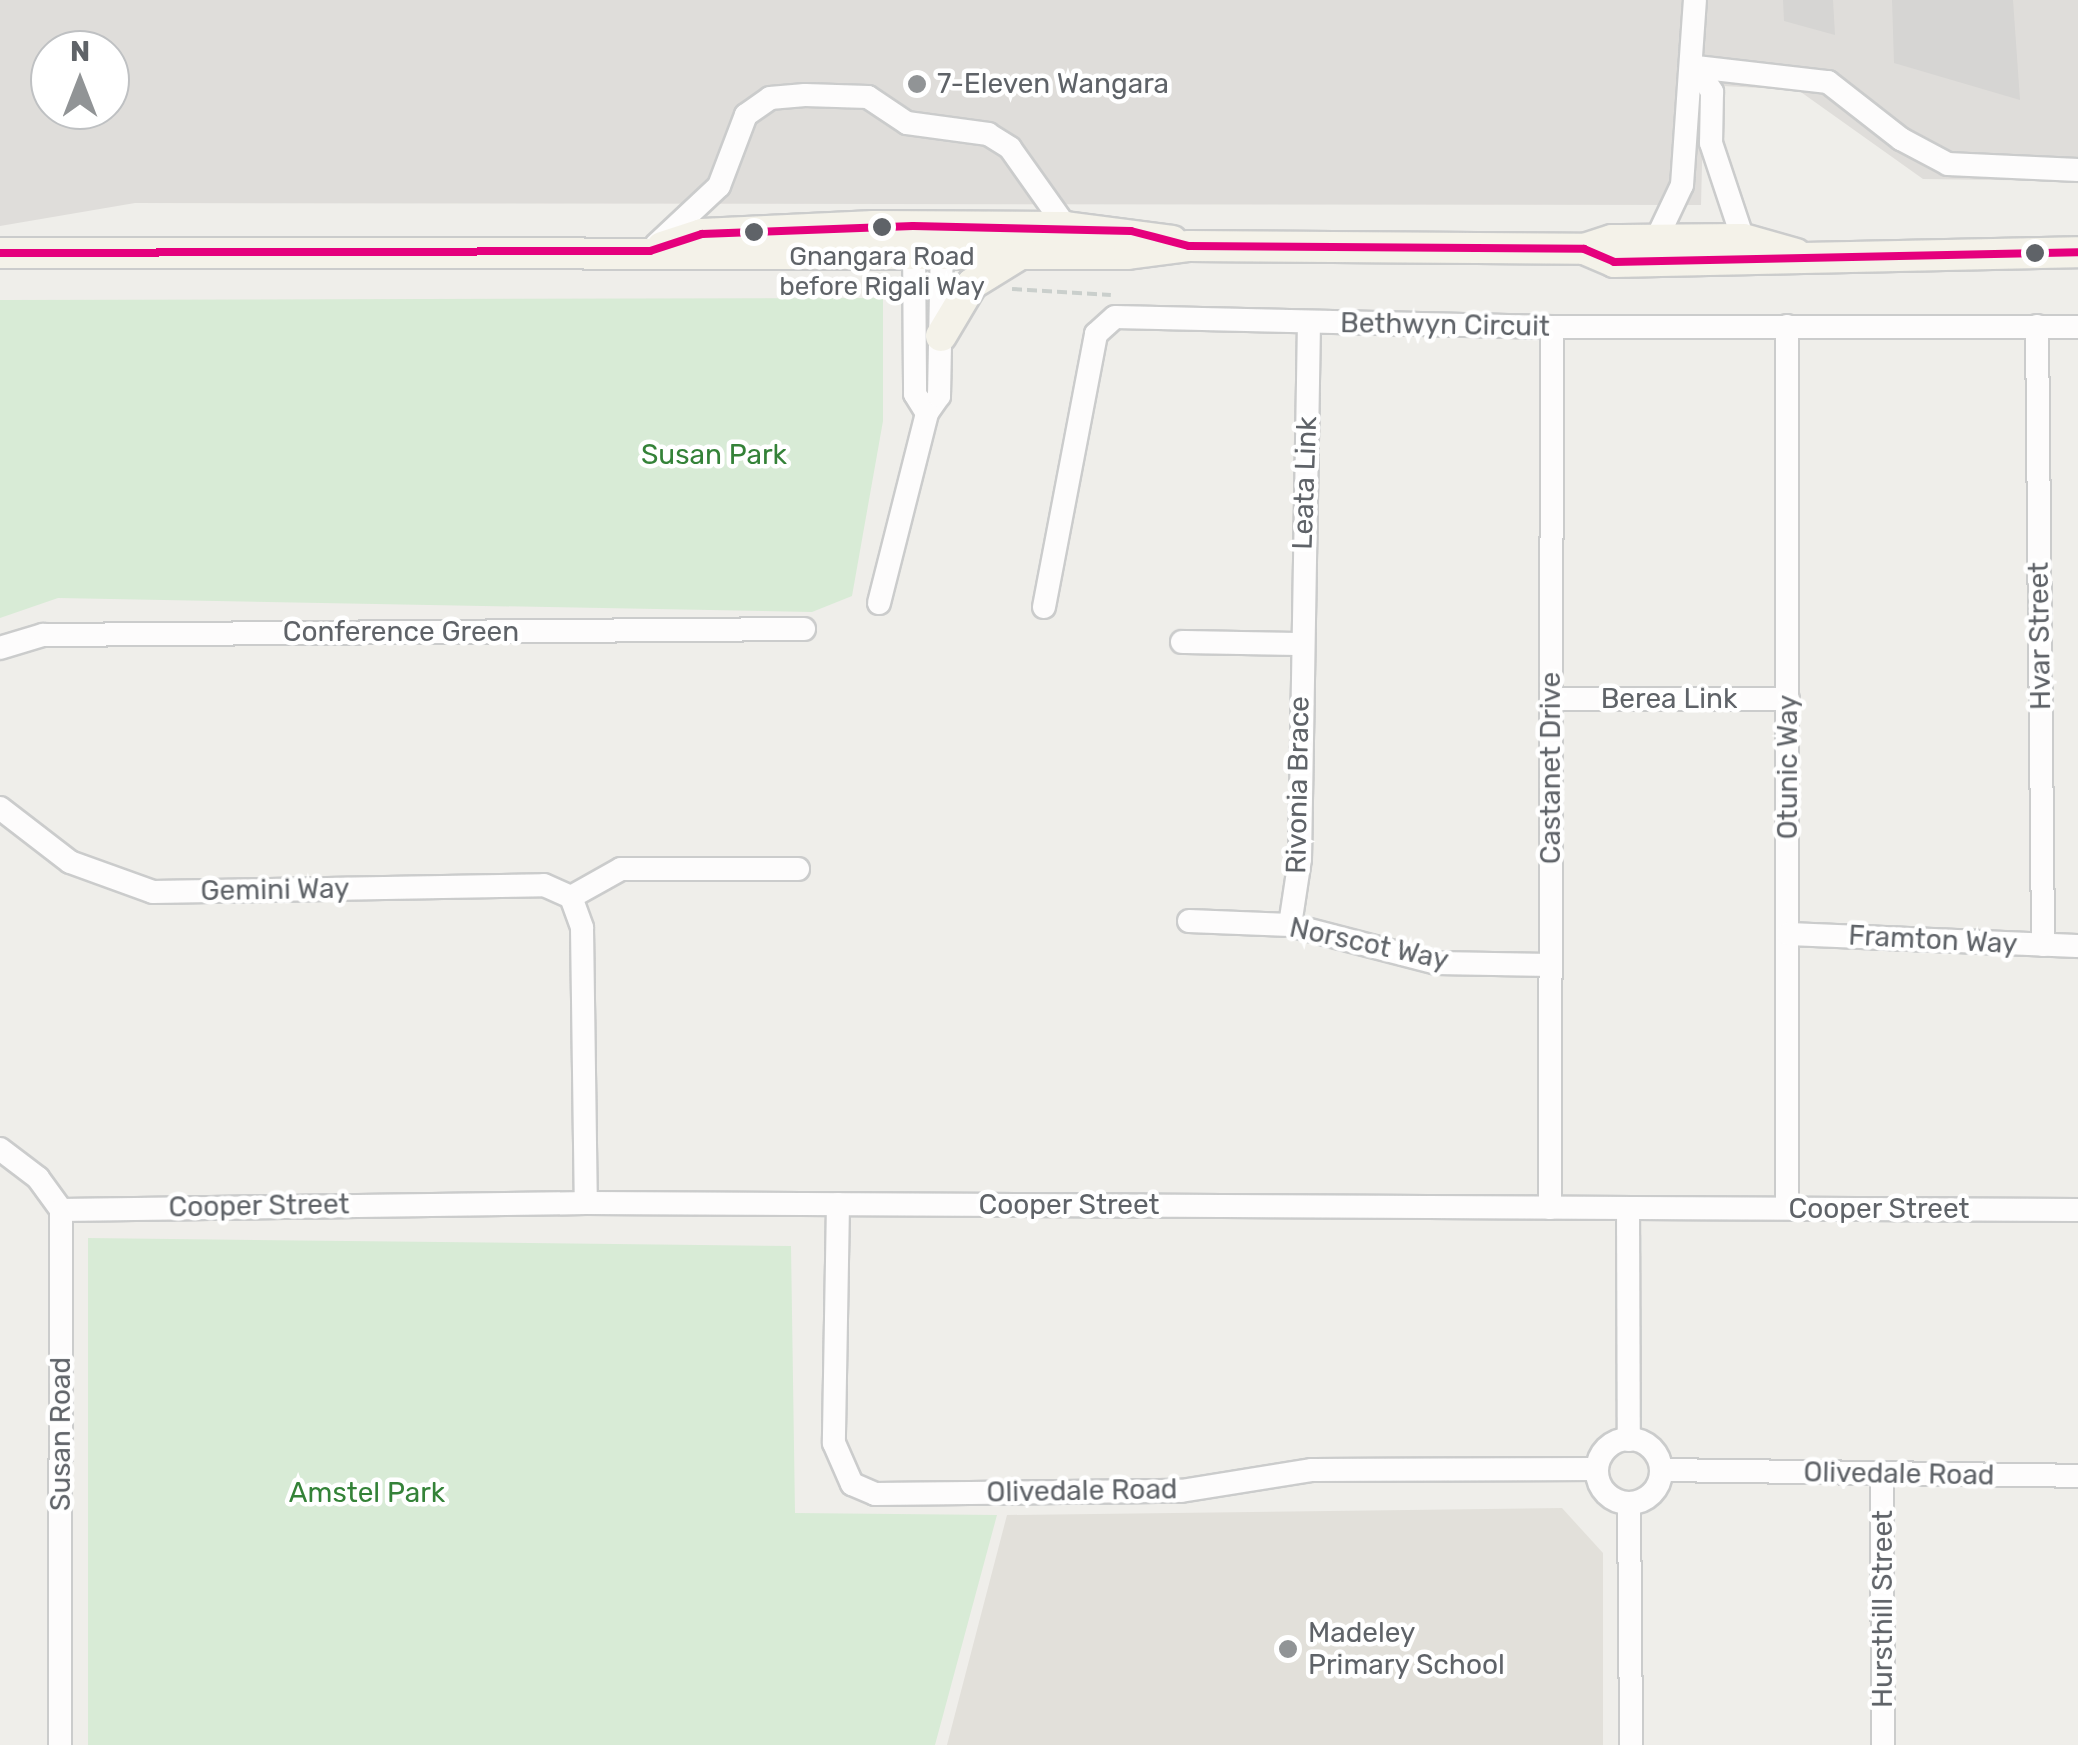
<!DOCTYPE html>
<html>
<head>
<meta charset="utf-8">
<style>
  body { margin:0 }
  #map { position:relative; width:2078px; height:1745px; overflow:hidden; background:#efeeea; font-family:Rubik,sans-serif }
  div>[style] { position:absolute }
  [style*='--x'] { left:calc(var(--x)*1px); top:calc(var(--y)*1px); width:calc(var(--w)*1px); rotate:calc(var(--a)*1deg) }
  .industrial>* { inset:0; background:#dfddda }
  .education>* { inset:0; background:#e2e0da }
  .green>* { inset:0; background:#d8ebd6 }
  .building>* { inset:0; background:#d6d5d3 }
  .path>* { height:4px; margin-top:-2px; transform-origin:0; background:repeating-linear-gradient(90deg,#cacfcc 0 10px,transparent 0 15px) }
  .roads { filter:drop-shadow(2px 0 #cbcccc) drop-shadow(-2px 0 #cbcccc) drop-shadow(0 2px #cbcccc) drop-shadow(0 -2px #cbcccc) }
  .minor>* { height:22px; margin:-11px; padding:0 11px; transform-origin:11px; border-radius:11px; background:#fdfcfc }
  .minor>.ring { margin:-11px; padding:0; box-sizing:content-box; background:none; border:22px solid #fdfcfc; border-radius:50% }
  .major>* { height:30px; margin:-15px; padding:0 15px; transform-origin:15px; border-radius:15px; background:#f4f2e9 }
  .bus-1>* { height:8px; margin:-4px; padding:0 4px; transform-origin:4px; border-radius:4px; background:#e5007d }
  .dots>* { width:28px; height:28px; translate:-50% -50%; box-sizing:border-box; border:5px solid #fff; border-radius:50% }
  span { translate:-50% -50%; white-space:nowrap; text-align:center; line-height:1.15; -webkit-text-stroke:9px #fff; paint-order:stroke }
  .bus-label { font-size:26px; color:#5f6368 }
  .poi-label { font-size:28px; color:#5f6368 }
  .left { translate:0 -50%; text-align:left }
  .street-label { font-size:28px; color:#5f6368 }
  .park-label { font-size:28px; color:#348238 }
  .north { position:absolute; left:30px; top:30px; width:100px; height:100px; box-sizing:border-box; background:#fff; border:2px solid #bfc1c3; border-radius:50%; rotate:0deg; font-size:28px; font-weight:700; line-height:40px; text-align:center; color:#5f6368 }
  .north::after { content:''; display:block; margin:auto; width:35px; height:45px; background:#919496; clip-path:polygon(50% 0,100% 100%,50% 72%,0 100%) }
</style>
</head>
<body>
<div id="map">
  <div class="industrial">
    <i style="clip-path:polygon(evenodd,0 0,2078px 0,2078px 181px,1923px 179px,1798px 90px,1704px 85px,1701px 205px,135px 203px,0 226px,0 0,50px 50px,110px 50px,110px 110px,50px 110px,50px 50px)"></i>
  </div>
  <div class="education">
    <i style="clip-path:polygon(1562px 1508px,1603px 1553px,1603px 1745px,947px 1745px,1007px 1515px)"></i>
  </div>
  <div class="green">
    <i style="clip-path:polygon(883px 298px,883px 421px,852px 596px,812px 612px,58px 598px,0 618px,0 300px)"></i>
    <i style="clip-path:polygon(88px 1238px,791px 1246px,795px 1513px,997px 1515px,935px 1745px,88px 1745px)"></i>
  </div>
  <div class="building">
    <i style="clip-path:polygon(1783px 0,1833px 0,1835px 35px,1784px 21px)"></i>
    <i style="clip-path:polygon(1892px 0,2013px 0,2020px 100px,1894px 63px)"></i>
  </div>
  <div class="path">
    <i style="--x:1012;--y:289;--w:99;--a:3.5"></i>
  </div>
  <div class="roads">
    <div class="minor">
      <i style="--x:1696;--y:67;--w:133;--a:6.5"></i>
      <i style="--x:1828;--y:82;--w:93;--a:38"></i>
      <i style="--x:1901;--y:139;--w:53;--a:28"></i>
      <i style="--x:1948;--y:164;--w:130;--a:2.6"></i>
      <i style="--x:1696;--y:67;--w:30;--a:57"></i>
      <i style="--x:1712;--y:92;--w:51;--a:91.1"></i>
      <i style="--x:1711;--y:143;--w:101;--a:71.6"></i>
      <i style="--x:914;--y:240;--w:154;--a:89.6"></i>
      <i style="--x:915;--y:394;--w:22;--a:58"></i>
      <i style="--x:1656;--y:240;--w:61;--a:-64.7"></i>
      <i style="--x:1682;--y:185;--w:185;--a:-86"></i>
      <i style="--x:656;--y:245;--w:86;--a:-43.1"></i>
      <i style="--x:719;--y:186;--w:76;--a:-69.2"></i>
      <i style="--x:746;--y:115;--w:29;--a:-35"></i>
      <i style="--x:770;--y:98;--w:35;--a:-5"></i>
      <i style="--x:805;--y:95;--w:63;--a:1.8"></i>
      <i style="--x:868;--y:97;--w:47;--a:33.7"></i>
      <i style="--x:907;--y:123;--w:82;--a:7.7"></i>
      <i style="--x:988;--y:134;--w:26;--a:32"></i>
      <i style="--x:1010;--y:148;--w:97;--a:54.7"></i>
      <i style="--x:1787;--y:326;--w:882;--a:90"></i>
      <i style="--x:2037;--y:326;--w:619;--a:89.44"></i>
      <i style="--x:879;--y:603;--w:196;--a:-75.8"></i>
      <i style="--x:927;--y:413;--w:21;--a:-55"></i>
      <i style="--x:939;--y:396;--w:156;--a:-88.9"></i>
      <i style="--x:1044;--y:607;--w:278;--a:-79.2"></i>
      <i style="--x:1096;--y:334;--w:25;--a:-42"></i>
      <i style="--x:1115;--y:317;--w:437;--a:1.3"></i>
      <i style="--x:1552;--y:327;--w:526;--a:0"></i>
      <i style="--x:1182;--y:642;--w:118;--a:1"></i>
      <i style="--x:0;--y:648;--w:45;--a:-16.8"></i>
      <i style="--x:43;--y:635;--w:761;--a:-0.45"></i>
      <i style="--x:1551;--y:699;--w:237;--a:0"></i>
      <i style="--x:0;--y:808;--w:88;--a:37.6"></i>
      <i style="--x:70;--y:862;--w:88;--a:19.9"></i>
      <i style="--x:153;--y:892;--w:391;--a:-1"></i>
      <i style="--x:544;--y:885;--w:30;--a:24"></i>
      <i style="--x:571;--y:897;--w:33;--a:70"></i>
      <i style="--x:582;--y:928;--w:275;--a:89.2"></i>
      <i style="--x:571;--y:897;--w:57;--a:-29.2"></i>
      <i style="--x:621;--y:869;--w:177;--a:0"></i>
      <i style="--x:1189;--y:921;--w:101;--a:2.3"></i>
      <i style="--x:1290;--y:925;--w:152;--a:14.5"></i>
      <i style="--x:1437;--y:963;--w:113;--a:1"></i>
      <i style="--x:1290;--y:925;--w:67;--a:-81.4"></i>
      <i style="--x:1300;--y:859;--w:537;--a:-89.04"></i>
      <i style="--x:1788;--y:934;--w:290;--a:2.4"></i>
      <i style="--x:0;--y:1149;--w:48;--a:37.3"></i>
      <i style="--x:38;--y:1178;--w:39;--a:54"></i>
      <i style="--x:61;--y:1210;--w:535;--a:90.11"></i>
      <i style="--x:838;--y:1204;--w:239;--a:91"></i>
      <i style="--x:834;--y:1443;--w:45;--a:66.3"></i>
      <i style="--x:852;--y:1484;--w:25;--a:23"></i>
      <i style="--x:875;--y:1494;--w:306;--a:-0.6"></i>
      <i style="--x:1181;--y:1491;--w:133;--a:-9.1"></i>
      <i style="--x:1312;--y:1470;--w:285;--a:-0.2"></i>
      <i style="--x:1550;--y:1208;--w:881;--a:-89.87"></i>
      <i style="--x:1628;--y:1208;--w:232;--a:89.8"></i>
      <i style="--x:61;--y:1210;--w:525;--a:-0.76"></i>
      <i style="--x:586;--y:1203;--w:1492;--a:0.27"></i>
      <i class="ring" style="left:1597px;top:1439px;width:42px;height:42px"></i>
      <i style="--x:1661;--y:1470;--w:417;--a:0.8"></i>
      <i style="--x:1882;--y:1474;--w:271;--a:89.8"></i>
      <i style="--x:1629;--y:1503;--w:242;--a:89.5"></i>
    </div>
    <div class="major">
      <i style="--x:662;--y:247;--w:42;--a:-18"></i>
      <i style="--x:702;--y:234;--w:172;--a:-2.7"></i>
      <i style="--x:874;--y:226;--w:192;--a:0.3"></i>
      <i style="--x:1066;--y:227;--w:107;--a:7.5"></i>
      <i style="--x:1584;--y:249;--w:33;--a:23"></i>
      <i style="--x:1614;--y:262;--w:464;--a:-1.2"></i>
      <i style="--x:0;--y:253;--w:1128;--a:0.05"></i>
      <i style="--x:1128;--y:254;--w:62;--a:-7.5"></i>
      <i style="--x:1189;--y:246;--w:395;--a:0.4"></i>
      <i style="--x:1584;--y:249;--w:29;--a:-18"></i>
      <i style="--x:1612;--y:240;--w:131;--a:-0.4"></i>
      <i style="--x:1743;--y:239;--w:55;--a:15.8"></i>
      <i style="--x:941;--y:336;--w:61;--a:-59.2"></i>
      <i style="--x:972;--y:284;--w:59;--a:-31.8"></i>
    </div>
  </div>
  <div class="bus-1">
    <i style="--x:0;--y:253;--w:650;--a:-0.18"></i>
    <i style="--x:650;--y:251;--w:55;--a:-18.1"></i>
    <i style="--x:702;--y:234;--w:211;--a:-2.2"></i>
    <i style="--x:913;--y:226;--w:218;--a:1.3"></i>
    <i style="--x:1131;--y:231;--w:60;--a:14.5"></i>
    <i style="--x:1189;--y:246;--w:395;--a:0.4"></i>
    <i style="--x:1584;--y:249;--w:33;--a:23"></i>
    <i style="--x:1614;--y:262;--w:464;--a:-1.2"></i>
  </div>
  <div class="dots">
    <i style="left:917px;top:84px;background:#919496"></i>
    <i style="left:882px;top:227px;background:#5f6368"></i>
    <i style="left:754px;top:232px;background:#5f6368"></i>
    <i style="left:2035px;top:253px;background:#5f6368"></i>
    <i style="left:1288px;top:1649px;background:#919496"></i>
  </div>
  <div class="bus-label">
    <span style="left:882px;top:272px">Gnangara Road<br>before Rigali Way</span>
  </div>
  <div class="poi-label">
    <span class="left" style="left:937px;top:84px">7-Eleven Wangara</span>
    <span class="left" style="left:1308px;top:1649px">Madeley<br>Primary School</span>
  </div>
  <div class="street-label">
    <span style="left:1445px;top:325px;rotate:1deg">Bethwyn Circuit</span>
    <span style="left:1305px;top:483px;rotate:-88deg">Leata Link</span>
    <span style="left:401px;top:632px">Conference Green</span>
    <span style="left:2040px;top:636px;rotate:-91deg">Hvar Street</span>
    <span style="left:1669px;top:699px">Berea Link</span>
    <span style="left:1788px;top:767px;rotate:-90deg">Otunic Way</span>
    <span style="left:1551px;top:768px;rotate:-90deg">Castanet Drive</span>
    <span style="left:1298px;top:785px;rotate:-89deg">Rivonia Brace</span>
    <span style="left:275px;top:890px;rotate:-1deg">Gemini Way</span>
    <span style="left:1933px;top:940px;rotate:3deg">Framton Way</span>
    <span style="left:1369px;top:944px;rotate:12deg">Norscot Way</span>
    <span style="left:1069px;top:1205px">Cooper Street</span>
    <span style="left:259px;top:1206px;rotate:-1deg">Cooper Street</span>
    <span style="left:1879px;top:1209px">Cooper Street</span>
    <span style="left:61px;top:1434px;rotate:-90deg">Susan Road</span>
    <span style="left:1899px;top:1474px;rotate:1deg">Olivedale Road</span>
    <span style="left:1082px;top:1491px;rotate:-1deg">Olivedale Road</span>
    <span style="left:1883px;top:1609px;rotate:-90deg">Hursthill Street</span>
  </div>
  <div class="park-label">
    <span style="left:714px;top:455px">Susan Park</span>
    <span style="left:367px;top:1493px">Amstel Park</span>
  </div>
  <div class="north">N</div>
</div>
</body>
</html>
